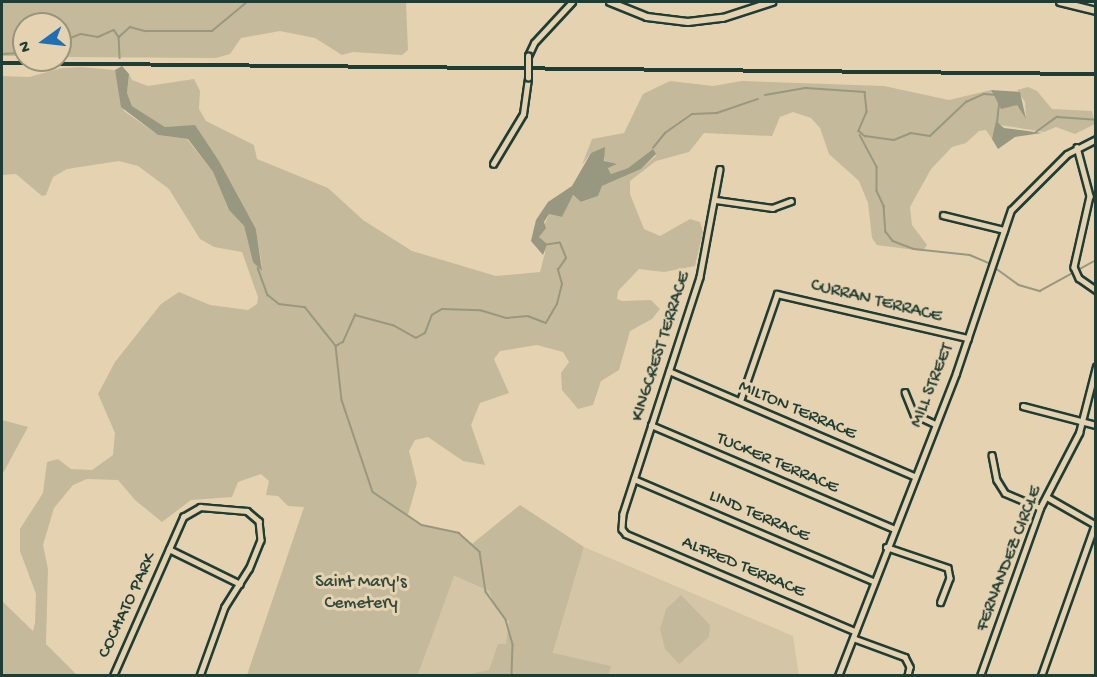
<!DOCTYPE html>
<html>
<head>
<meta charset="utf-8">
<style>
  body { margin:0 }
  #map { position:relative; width:1097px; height:677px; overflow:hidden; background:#e5d2b0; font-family:"Gochi Hand",sans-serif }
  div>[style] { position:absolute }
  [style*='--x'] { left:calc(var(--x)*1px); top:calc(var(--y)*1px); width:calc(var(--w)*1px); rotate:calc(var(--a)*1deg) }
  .built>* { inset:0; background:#d4c5a6 }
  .green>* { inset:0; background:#c4ba9b }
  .water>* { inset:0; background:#98977f }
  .stream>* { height:1.5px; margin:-0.75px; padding:0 0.75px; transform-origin:0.75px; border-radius:0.75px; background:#98977f }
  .roads { filter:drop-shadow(2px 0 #1f3d34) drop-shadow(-2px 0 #1f3d34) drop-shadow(0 2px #1f3d34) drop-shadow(0 -2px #1f3d34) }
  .minor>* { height:4.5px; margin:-2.25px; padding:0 2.25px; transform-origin:2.25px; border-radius:2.25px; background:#e5d2b0 }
  .tertiary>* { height:5px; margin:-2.5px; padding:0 2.5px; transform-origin:2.5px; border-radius:2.5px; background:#e5d2b0 }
  .secondary>* { height:6px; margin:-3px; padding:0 3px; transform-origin:3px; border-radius:3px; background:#e5d2b0 }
  .rail>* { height:4px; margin-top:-2px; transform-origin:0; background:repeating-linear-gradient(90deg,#e5d2b0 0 4.5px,#1f3d34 0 9px); box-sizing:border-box; border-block:2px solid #1f3d34 }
  .bridges { filter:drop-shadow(2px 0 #1f3d34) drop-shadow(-2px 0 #1f3d34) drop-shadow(0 2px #1f3d34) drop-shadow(0 -2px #1f3d34) }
  .minor-bridge>* { height:4.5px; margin:-2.25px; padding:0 2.25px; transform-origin:2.25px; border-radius:2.25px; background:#e5d2b0 }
  span { translate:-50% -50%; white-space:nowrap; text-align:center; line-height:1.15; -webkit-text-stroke:6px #e5d2b0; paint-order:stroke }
  .street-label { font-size:18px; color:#1f3d34 }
  .park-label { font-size:18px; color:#304a3e }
  .frame { position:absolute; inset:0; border:3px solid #1f3d34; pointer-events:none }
  .north { position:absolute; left:12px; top:12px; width:60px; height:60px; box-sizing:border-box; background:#e5d2b0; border:2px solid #96967e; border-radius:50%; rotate:255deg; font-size:16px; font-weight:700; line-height:24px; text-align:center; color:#1f3d34 }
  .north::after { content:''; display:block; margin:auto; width:21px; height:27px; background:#1f6fb2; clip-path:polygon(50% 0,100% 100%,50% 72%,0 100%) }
</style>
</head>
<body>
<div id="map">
  <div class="built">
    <i style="clip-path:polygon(584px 547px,793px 636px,799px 676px,609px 675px,610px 666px,553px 654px)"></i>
    <i style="clip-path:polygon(453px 576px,489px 591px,496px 609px,509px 620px,504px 675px,418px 676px)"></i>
  </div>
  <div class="green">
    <i style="clip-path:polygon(2px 2px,406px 2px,408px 50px,402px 55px,353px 52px,342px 55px,315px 38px,280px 31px,241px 38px,230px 54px,216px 58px,60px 57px,60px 24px,24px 24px,24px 56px,2px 56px)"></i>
    <i style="clip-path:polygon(81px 67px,115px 70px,124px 111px,158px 135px,187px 139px,213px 172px,229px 210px,244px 226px,250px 250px,262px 267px,256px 229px,219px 161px,195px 126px,165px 127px,132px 106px,127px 93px,129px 74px,132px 80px,148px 86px,194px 79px,200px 91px,199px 109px,206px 121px,254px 145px,257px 159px,328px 188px,363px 220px,412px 251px,496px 276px,540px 272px,545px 253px,543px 241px,539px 238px,549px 214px,562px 217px,572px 195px,582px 202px,598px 196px,602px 186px,641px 169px,656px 156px,653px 149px,628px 168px,611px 174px,608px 167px,615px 165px,605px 161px,603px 152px,591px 153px,582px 165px,592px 139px,624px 133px,643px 94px,670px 81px,713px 86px,742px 81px,884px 86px,949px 100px,991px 90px,999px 105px,1017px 105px,1026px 118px,1025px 102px,1017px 90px,1028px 87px,1037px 91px,1052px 109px,1092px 111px,1095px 124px,1075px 134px,1056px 127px,1044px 132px,1000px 125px,992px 139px,986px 130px,979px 131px,966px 143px,952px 147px,931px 169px,910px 207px,912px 225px,927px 245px,923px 251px,877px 245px,872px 238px,868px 203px,859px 181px,829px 154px,820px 128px,811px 118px,793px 112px,780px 117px,772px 136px,704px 133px,689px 152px,656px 161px,630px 181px,630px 194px,644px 229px,660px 236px,690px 219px,700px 222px,703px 232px,695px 266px,664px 272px,639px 269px,618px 291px,617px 299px,622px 301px,651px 300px,660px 309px,652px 319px,630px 331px,619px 370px,601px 381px,593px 405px,578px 409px,562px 390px,561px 373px,569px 362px,563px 352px,537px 345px,500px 351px,494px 359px,509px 393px,480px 403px,471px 425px,485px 465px,463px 461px,428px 437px,415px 440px,409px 451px,417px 483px,408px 515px,422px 525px,459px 533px,472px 544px,520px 505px,584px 547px,553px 653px,611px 666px,609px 675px,466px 675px,489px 670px,498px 644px,506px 644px,509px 621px,496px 609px,489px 591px,454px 576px,418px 675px,247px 675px,304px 507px,288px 506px,278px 496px,266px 495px,269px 481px,261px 474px,238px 482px,232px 497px,191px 500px,162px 522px,135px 500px,118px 480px,87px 479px,73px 485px,54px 508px,43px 545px,48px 569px,46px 644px,77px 675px,2px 675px,2px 601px,33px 631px,35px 623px,36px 594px,20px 551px,20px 529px,43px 493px,47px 462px,58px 459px,71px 469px,92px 470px,113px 455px,115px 433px,98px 394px,115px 362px,161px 304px,179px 292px,210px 305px,248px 310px,257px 304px,258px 297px,242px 252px,214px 247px,200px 239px,169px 189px,138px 166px,119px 161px,67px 169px,53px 177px,46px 195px,42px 196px,16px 174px,2px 175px,2px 76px,29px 77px,62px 68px)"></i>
    <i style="clip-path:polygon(2px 420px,28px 427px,2px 475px)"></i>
    <i style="clip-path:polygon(681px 595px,710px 625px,709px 637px,679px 664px,665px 649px,660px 629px,666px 609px)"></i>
  </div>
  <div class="water">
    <i style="clip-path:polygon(122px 66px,129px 74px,127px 93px,132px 106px,165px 127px,195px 125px,219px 161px,256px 229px,262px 271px,253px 262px,244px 226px,229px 210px,213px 172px,188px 139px,158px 135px,121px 107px,115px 70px)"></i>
    <i style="clip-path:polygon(991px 90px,1020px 92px,1026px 119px,1017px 105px,1001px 109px)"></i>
    <i style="clip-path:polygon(996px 121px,1004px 128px,1042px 133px,1015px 137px,998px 149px,992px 139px)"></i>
    <i style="clip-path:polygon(605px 147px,604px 161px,617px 164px,608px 168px,611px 174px,628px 168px,653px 149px,656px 154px,641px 169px,602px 186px,598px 196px,581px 202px,573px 195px,562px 217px,549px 214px,544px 222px,546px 228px,539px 237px,547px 244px,543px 255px,531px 241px,536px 220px,548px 202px,572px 186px,591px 153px)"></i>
  </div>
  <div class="stream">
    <i style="--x:119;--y:37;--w:15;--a:-42"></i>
    <i style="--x:130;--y:27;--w:16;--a:15"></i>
    <i style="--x:145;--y:31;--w:67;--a:0"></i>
    <i style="--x:212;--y:31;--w:45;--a:-39.6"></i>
    <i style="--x:60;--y:42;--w:22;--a:-21"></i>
    <i style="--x:81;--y:34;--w:17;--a:10"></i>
    <i style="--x:98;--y:37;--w:17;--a:-24"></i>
    <i style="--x:114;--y:30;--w:9;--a:54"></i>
    <i style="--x:119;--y:37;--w:21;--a:87"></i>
    <i style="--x:2;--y:54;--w:22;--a:-3"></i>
    <i style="--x:765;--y:95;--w:42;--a:-9.7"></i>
    <i style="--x:806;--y:88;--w:59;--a:3.9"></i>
    <i style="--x:865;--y:92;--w:20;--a:84"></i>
    <i style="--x:867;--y:112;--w:21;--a:113"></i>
    <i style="--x:859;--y:131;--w:8;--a:40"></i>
    <i style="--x:865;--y:136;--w:29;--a:8"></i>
    <i style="--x:894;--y:140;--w:18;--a:-22"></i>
    <i style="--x:911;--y:133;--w:19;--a:9"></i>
    <i style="--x:930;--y:136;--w:50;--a:-43.4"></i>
    <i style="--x:966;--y:102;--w:20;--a:-24"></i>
    <i style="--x:984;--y:94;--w:13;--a:4"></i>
    <i style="--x:997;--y:123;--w:19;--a:-84"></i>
    <i style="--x:1036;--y:132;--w:26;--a:-36"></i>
    <i style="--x:1057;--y:117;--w:39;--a:4"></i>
    <i style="--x:860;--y:135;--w:36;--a:62"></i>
    <i style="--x:877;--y:167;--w:24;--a:90"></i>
    <i style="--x:877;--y:191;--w:17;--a:65"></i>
    <i style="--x:884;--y:206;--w:26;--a:86"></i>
    <i style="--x:886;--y:232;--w:11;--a:52"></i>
    <i style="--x:893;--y:241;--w:22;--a:21"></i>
    <i style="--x:914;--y:249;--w:56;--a:6.1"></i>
    <i style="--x:970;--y:255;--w:21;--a:23"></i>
    <i style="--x:653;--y:148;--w:19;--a:-51"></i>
    <i style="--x:665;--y:133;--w:33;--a:-35"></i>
    <i style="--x:692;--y:114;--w:25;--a:-2"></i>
    <i style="--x:717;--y:113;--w:43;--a:-18.9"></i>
    <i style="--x:258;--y:268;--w:29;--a:70"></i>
    <i style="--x:268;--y:295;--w:14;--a:39"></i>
    <i style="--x:279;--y:304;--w:26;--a:7"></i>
    <i style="--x:305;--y:307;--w:50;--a:51.5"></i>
    <i style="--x:336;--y:346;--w:8;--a:-30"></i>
    <i style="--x:343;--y:342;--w:30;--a:-66"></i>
    <i style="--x:355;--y:315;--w:39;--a:15"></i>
    <i style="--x:393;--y:325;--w:26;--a:29"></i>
    <i style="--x:416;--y:338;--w:10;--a:-29"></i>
    <i style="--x:425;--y:333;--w:19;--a:-69"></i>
    <i style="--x:432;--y:315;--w:12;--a:-31"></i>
    <i style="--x:442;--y:309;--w:38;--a:2"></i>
    <i style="--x:480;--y:310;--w:27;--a:17"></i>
    <i style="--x:506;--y:318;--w:22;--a:-5"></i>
    <i style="--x:528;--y:316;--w:19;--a:21"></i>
    <i style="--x:546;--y:323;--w:22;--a:-60"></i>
    <i style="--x:557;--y:304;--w:21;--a:-76"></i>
    <i style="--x:562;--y:284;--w:15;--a:-106"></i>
    <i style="--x:558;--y:270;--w:14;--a:-56"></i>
    <i style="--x:566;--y:258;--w:16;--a:-112"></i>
    <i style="--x:560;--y:243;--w:15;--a:172"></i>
    <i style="--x:997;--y:269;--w:27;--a:36"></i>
    <i style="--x:1019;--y:285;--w:22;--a:16"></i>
    <i style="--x:1040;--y:291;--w:35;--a:-29"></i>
    <i style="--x:1080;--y:269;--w:18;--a:-29"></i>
    <i style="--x:336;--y:346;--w:54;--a:83.7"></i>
    <i style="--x:342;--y:400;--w:97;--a:71.4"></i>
    <i style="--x:373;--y:492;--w:59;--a:34"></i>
    <i style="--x:422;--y:525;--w:38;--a:12"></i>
    <i style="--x:459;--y:533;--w:28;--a:42"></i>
    <i style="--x:480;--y:552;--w:40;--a:81.5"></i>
    <i style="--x:486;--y:592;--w:34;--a:54"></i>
    <i style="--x:506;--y:620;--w:26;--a:74"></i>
    <i style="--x:513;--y:645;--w:31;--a:92"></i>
  </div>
  <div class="roads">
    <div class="minor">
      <i style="--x:528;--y:56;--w:14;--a:-65"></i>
      <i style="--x:534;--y:43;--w:56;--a:-47.2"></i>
      <i style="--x:1077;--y:147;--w:51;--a:75.1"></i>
      <i style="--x:1090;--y:196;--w:73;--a:102.7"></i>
      <i style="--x:1074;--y:267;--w:12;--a:66"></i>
      <i style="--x:1079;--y:278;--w:21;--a:35"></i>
      <i style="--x:493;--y:164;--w:58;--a:-59"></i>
      <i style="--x:523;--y:114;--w:36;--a:-82"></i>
      <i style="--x:720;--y:169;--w:110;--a:100.5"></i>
      <i style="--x:700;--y:277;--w:249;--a:108"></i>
      <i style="--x:623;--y:514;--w:15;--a:94"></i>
      <i style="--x:622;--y:529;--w:6;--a:51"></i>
      <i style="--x:626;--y:534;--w:249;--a:23"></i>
      <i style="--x:716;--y:200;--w:57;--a:8.1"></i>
      <i style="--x:772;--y:208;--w:20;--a:-20"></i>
      <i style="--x:943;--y:215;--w:63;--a:13.8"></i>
      <i style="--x:669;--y:371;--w:267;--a:23.2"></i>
      <i style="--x:905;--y:392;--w:24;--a:68"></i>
      <i style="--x:914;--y:414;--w:23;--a:25"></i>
      <i style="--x:740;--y:401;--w:113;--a:-70.9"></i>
      <i style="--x:777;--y:294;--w:196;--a:13"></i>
      <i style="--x:1023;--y:406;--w:75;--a:14.6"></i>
      <i style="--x:651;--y:425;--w:263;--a:23.1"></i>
      <i style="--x:992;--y:455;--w:25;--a:79"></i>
      <i style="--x:997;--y:480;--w:15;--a:58"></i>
      <i style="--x:1005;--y:493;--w:38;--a:23"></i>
      <i style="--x:634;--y:479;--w:260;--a:23.1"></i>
      <i style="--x:1047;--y:497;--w:56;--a:29.7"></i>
      <i style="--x:886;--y:547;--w:65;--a:18.7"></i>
      <i style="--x:948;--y:568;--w:10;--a:79"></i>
      <i style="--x:950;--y:578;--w:26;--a:111"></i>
      <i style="--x:169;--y:549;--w:79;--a:26.2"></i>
      <i style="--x:853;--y:638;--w:55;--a:20.1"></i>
      <i style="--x:905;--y:657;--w:11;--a:63"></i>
      <i style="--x:910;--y:667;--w:9;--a:103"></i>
      <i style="--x:113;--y:676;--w:174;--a:-66.2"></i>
      <i style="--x:183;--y:517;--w:20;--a:-30"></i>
      <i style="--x:200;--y:507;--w:47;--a:4.9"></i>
      <i style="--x:247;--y:511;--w:16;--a:40"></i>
      <i style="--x:259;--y:521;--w:19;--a:84"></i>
      <i style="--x:261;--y:540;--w:31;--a:112"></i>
      <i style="--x:249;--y:569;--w:45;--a:122.3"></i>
      <i style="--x:225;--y:607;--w:73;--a:109.9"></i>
      <i style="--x:980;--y:676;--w:178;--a:-70.3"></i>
      <i style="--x:1040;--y:508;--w:85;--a:-62.5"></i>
      <i style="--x:1079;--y:433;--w:68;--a:-75.6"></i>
      <i style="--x:1041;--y:676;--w:161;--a:-70.4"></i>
    </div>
    <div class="tertiary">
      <i style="--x:838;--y:676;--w:325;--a:-68.7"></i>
      <i style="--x:956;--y:373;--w:172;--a:-71.4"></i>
      <i style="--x:1011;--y:210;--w:79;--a:-45"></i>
      <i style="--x:1067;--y:154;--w:33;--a:-27"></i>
    </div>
    <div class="secondary">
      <i style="--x:610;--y:2;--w:40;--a:22"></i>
      <i style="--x:647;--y:17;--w:41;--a:7"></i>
      <i style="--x:688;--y:22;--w:35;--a:-7"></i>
      <i style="--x:723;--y:18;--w:52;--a:-18.1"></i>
      <i style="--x:1060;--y:2;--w:37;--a:14"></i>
    </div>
  </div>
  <div class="rail">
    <i style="--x:2;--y:63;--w:1094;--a:0.58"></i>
  </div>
  <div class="bridges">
    <div class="minor-bridge">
      <i style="--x:528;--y:78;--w:22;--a:-90"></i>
    </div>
  </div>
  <div class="street-label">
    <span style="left:876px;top:302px;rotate:14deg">CURRAN TERRACE</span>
    <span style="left:662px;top:347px;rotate:-72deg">KINGCREST TERRACE</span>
    <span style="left:933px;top:386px;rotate:-68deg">MILL STREET</span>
    <span style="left:797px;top:411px;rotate:23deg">MILTON TERRACE</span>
    <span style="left:777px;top:464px;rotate:23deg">TUCKER TERRACE</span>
    <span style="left:759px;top:517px;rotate:23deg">LIND TERRACE</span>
    <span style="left:1010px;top:559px;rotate:-69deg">FERNANDEZ CIRCLE</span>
    <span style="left:743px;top:568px;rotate:23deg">ALFRED TERRACE</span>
    <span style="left:128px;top:606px;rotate:-65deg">COCHATO PARK</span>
  </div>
  <div class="park-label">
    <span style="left:361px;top:594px">Saint Mary's<br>Cemetery</span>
  </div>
  <div class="frame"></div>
  <div class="north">N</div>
</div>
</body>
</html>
